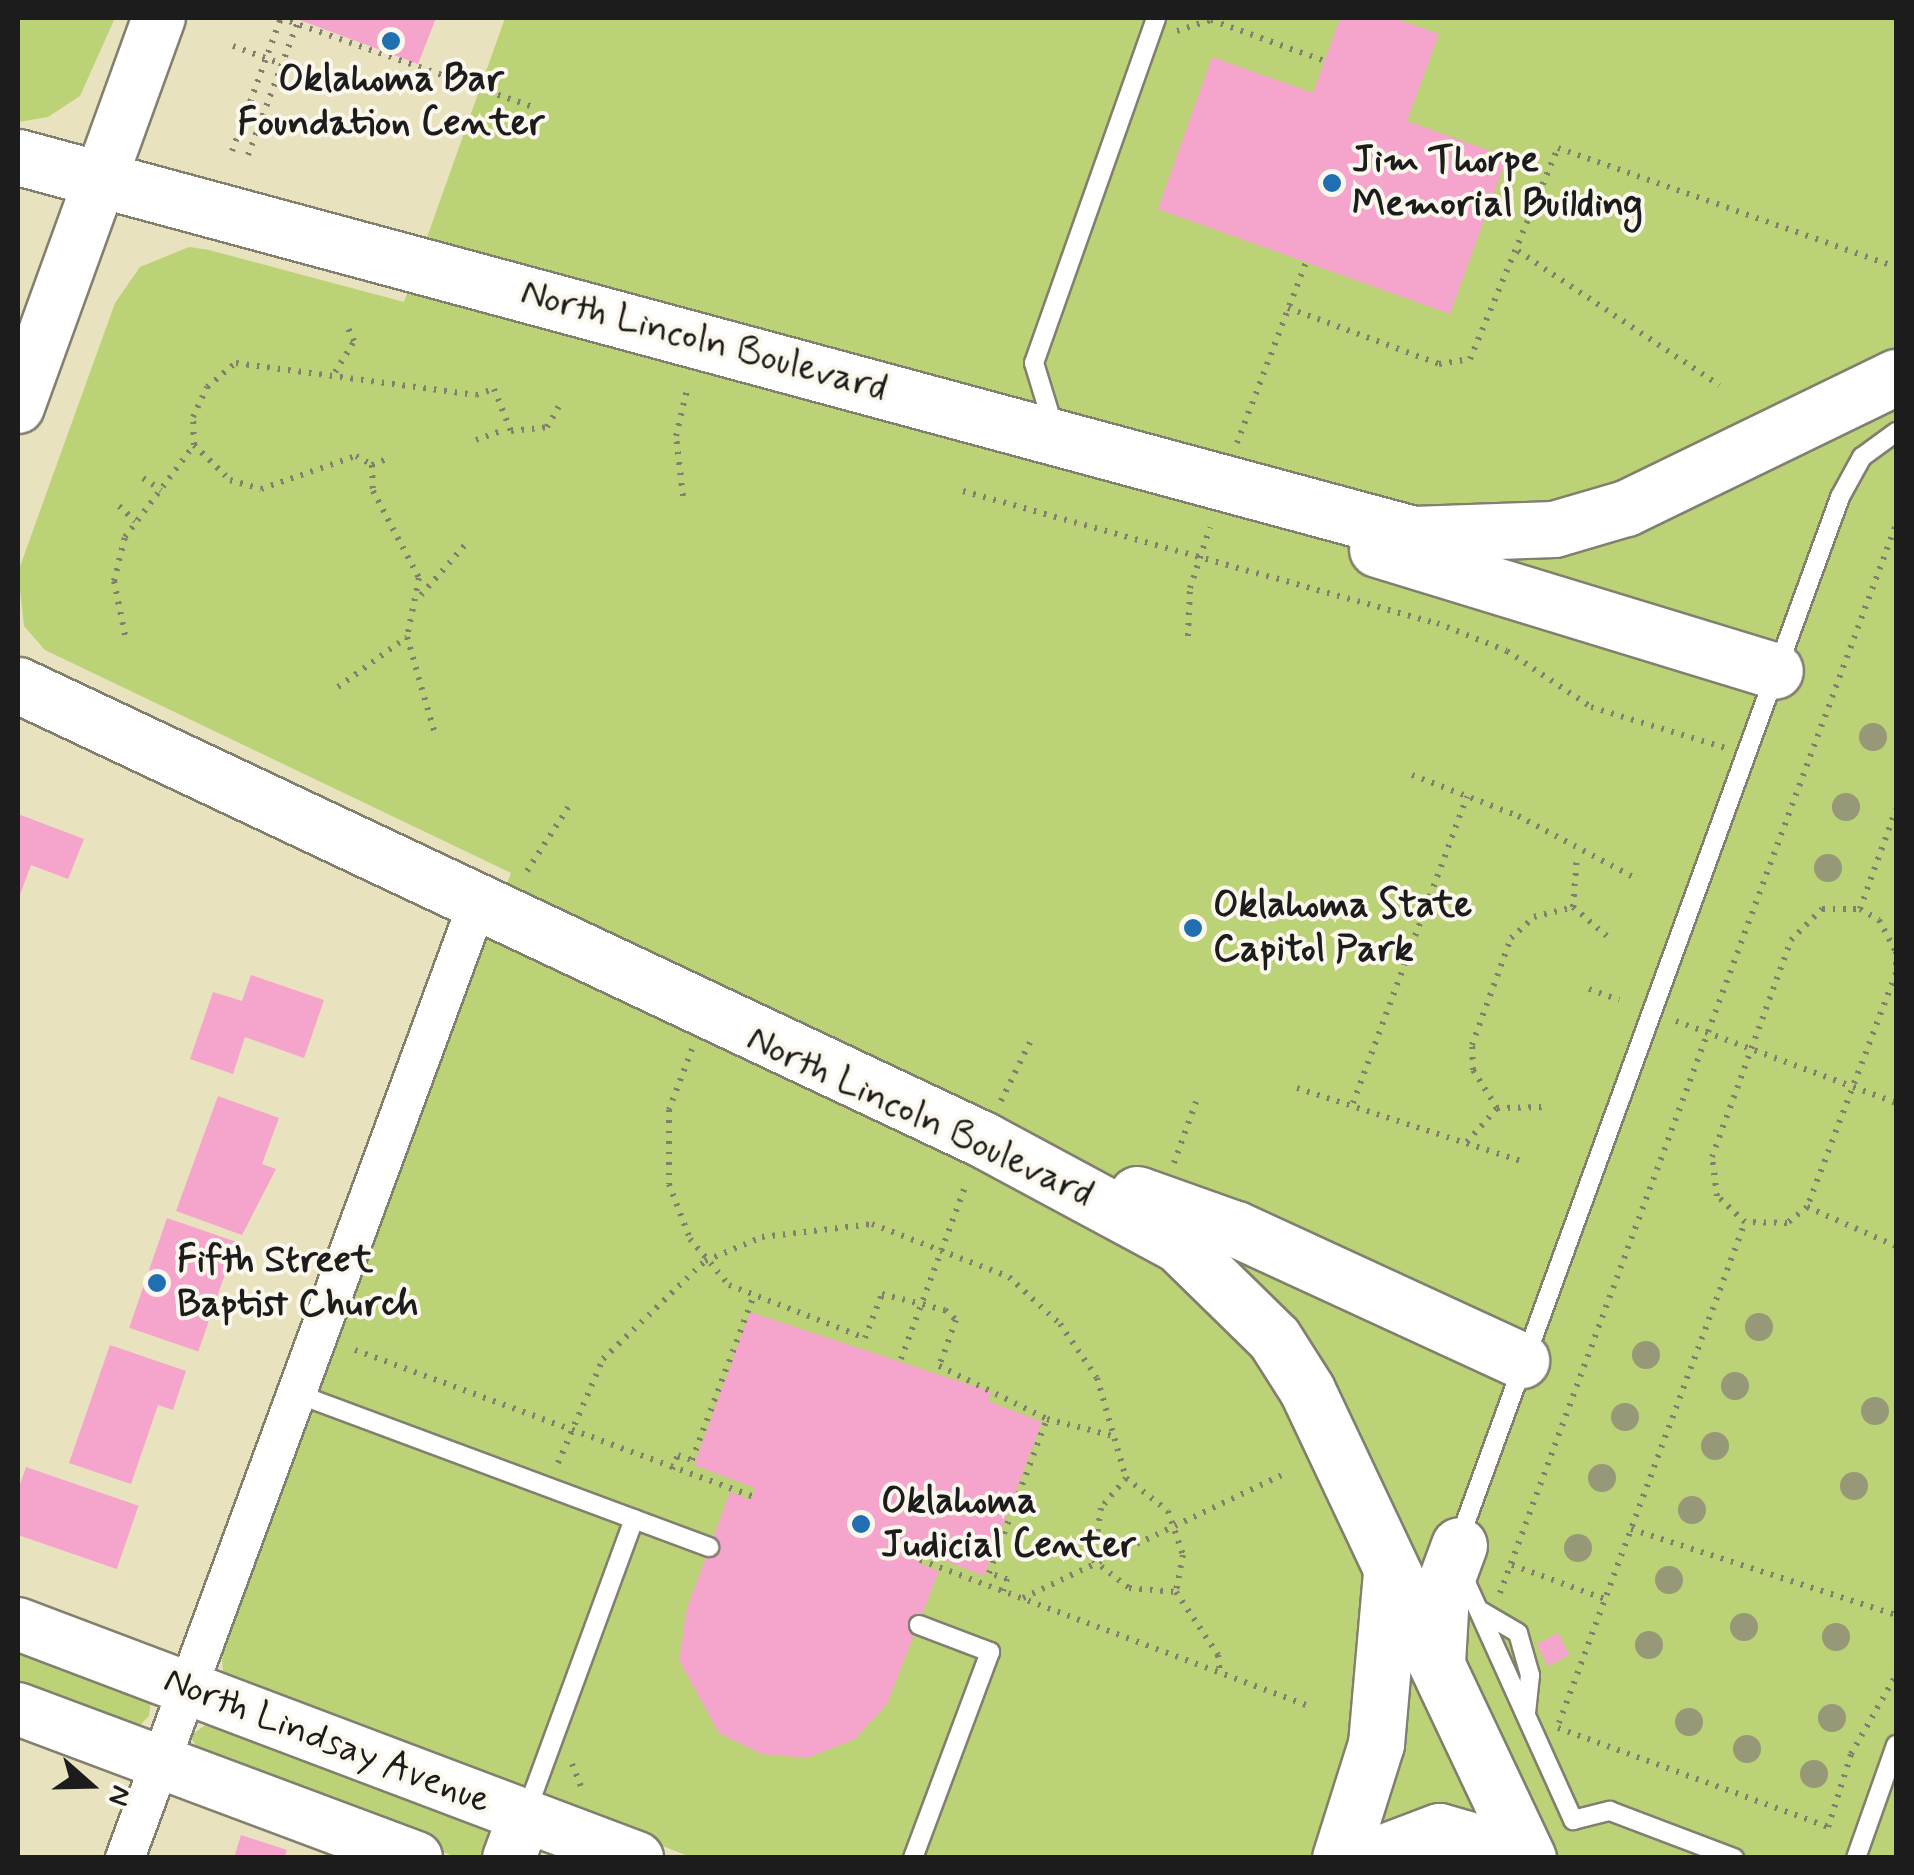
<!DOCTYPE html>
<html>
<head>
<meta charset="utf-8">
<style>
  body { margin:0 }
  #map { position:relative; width:1914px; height:1875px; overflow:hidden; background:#e9e2bf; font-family:Mynerve,sans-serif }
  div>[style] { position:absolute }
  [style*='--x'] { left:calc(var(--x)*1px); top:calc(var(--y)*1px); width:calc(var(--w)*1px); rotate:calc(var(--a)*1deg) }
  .green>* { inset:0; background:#bbd277 }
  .building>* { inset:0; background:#f5a4cb; transform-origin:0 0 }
  .path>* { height:6px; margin-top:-3px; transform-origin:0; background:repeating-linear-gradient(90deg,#827f6e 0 2.5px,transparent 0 10.5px) }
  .roads { filter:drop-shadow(2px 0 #827f6e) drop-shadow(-2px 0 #827f6e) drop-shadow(0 2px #827f6e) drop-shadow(0 -2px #827f6e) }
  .lane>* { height:18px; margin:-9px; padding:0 9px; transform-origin:9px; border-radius:9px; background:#fff }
  .street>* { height:38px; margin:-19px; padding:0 19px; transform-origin:19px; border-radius:19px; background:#fff }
  .secondary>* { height:52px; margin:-26px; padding:0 26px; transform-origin:26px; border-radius:26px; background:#fff }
  .primary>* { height:55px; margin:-27.5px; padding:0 27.5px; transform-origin:27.5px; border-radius:27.5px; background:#fff }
  .trees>* { width:28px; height:28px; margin:-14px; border-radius:50%; background:#979877 }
  .dots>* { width:28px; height:28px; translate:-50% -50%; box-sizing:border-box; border:5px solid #fbf7ec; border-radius:50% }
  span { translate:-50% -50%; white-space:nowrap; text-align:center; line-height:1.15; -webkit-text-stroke:8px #fbf7ec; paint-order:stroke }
  .poi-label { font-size:38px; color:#1c1c1c; font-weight:700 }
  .left { translate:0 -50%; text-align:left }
  .street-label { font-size:38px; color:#1c1c1c }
  .frame { position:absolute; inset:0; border:20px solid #1c1c1c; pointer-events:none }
  .north { position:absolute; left:40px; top:1735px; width:100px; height:100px; -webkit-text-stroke:8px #fbf7ec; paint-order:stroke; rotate:110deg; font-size:28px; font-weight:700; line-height:40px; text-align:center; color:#1c1c1c }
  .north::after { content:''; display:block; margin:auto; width:35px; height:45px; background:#1c1c1c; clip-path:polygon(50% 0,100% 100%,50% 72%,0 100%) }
</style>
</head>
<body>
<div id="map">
  <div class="green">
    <i style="clip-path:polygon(18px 18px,115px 18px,80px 96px,48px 117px,18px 122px)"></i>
    <i style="clip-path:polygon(505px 18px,1896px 18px,1896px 1857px,691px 1857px,223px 1678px,222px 1653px,511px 873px,45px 650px,24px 626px,18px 572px,115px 303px,140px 267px,189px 247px,209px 250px,404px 302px)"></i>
    <i style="clip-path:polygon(18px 1640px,151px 1700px,149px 1716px,136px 1729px,18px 1691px)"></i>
    <i style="clip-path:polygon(211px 1721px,490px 1831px,484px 1857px,456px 1857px,204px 1759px,190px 1736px)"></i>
  </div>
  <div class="building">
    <i style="clip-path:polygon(294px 18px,436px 18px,418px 64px)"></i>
    <i style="clip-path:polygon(1340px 18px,1394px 18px,1439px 34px,1407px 121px,1507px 157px,1450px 314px,1158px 209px,1212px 57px,1313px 93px)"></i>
    <i style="clip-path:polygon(18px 814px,84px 839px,68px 879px,31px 865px,18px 900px)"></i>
    <i style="clip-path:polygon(251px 975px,324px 1000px,304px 1058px,245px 1037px,233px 1074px,190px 1059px,213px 992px,242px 1001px)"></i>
    <i style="clip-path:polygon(218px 1096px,279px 1118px,262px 1164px,276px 1169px,242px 1235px,176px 1211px)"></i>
    <i style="left:167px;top:1218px;width:73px;height:116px;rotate:19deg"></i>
    <i style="clip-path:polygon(750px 1312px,991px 1392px,988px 1401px,1042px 1422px,984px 1576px,923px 1552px,918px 1563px,939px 1571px,887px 1704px,855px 1739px,807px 1758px,761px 1754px,719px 1733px,679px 1660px,687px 1608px,730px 1492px,751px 1500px,755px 1488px,694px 1465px)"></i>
    <i style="clip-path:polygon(110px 1345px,186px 1371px,173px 1410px,158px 1405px,131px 1484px,69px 1463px)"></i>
    <i style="left:26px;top:1467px;width:119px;height:67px;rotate:19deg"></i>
    <i style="left:1558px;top:1633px;width:25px;height:24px;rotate:63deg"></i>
    <i style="clip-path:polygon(241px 1835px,287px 1850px,284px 1858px,234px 1858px)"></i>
  </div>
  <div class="path">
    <i style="--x:280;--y:18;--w:270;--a:19.4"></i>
    <i style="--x:1177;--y:31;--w:36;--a:-18"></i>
    <i style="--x:1211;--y:20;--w:121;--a:19.8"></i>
    <i style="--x:233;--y:46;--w:52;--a:20.2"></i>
    <i style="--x:232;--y:151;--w:142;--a:-69.8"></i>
    <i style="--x:248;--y:155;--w:140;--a:-69.5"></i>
    <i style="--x:1518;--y:251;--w:242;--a:33.7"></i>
    <i style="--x:1288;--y:308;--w:161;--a:20.3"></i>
    <i style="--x:1439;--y:364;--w:31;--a:-9"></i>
    <i style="--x:1470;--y:359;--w:229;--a:-67.4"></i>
    <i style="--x:1558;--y:148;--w:358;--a:19.4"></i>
    <i style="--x:335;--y:372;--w:36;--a:-58"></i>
    <i style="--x:354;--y:341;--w:19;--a:-115"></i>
    <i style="--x:476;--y:440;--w:29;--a:-20"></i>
    <i style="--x:1237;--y:443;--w:194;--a:-69.1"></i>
    <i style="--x:194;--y:445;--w:50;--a:44.2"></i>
    <i style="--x:230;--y:480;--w:32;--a:16"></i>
    <i style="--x:261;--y:489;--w:101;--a:-19.2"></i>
    <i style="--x:356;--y:456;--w:18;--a:29"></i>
    <i style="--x:372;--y:465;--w:26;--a:88"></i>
    <i style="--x:373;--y:491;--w:98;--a:62.1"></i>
    <i style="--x:419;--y:578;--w:60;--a:101.5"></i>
    <i style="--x:407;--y:637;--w:101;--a:73.9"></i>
    <i style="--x:372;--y:465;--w:15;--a:-23"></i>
    <i style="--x:143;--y:478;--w:22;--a:34"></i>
    <i style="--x:963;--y:491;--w:492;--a:15.6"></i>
    <i style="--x:1437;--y:623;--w:75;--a:21.8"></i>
    <i style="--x:1507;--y:651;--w:101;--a:33.7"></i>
    <i style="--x:1591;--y:707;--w:140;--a:17"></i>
    <i style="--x:683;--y:496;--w:60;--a:-96.7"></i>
    <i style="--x:676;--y:436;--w:51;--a:-76.5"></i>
    <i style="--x:119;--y:506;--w:22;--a:43"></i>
    <i style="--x:421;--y:595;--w:67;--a:-48.7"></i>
    <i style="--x:125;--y:635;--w:55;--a:-101.5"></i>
    <i style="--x:114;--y:581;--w:45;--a:-76"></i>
    <i style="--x:125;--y:537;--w:115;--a:-53.1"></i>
    <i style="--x:194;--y:445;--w:28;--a:-92"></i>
    <i style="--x:193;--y:417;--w:33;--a:-65"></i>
    <i style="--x:207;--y:387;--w:38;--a:-40"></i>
    <i style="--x:236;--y:363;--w:242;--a:7.6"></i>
    <i style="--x:476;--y:395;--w:19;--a:-18"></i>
    <i style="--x:494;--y:389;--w:45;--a:68"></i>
    <i style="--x:511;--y:431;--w:36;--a:-6"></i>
    <i style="--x:547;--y:427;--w:24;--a:-60"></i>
    <i style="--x:1188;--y:636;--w:48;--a:-87.6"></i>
    <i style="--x:1190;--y:588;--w:64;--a:-71.8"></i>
    <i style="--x:338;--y:687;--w:85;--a:-35.9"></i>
    <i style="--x:1412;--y:775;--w:114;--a:21.1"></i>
    <i style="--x:1518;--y:816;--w:130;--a:27.9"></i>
    <i style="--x:527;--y:871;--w:77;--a:-57.1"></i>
    <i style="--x:1573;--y:907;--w:48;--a:40.7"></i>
    <i style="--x:1822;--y:909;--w:38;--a:0"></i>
    <i style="--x:1860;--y:909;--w:22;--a:30"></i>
    <i style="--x:1879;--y:920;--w:36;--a:62"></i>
    <i style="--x:1896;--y:952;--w:21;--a:90"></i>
    <i style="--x:1896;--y:973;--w:250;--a:110.8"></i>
    <i style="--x:1807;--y:1207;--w:26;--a:141"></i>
    <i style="--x:1787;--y:1223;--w:42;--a:-178.6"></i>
    <i style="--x:1745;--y:1222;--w:38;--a:-137"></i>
    <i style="--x:1717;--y:1196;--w:39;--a:-97"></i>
    <i style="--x:1712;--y:1157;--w:231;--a:-70"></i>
    <i style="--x:1791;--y:940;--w:44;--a:-45"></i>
    <i style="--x:1860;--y:909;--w:106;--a:-70.2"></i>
    <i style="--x:1589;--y:989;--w:32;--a:20"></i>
    <i style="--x:1676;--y:1021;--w:235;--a:20.4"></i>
    <i style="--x:692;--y:1049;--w:65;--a:110.7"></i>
    <i style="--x:669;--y:1110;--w:74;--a:90"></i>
    <i style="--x:669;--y:1184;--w:59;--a:69.1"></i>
    <i style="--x:690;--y:1239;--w:60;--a:49.7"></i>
    <i style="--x:729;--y:1285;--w:146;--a:21.3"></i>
    <i style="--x:865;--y:1338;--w:47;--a:-68.9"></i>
    <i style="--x:882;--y:1294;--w:65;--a:14.3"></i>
    <i style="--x:945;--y:1310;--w:15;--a:42"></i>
    <i style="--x:956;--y:1320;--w:49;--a:110.3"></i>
    <i style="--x:939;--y:1366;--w:120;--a:26.1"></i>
    <i style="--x:1047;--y:1419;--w:72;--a:14.4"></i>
    <i style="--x:1297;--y:1088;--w:238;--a:18.1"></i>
    <i style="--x:1001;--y:1101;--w:72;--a:-63.8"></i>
    <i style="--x:1353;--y:1103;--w:327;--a:-69.6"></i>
    <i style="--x:1497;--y:1108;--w:47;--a:-1.2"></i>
    <i style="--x:1467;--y:1142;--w:45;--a:-48.6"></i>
    <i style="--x:1497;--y:1108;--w:45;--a:-122.3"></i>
    <i style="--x:1473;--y:1070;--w:25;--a:-92"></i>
    <i style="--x:1472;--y:1045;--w:114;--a:-70"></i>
    <i style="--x:1511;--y:938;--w:31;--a:-42"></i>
    <i style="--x:1534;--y:917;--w:40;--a:-14.4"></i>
    <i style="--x:1573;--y:907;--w:52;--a:-85.6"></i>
    <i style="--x:1174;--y:1163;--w:65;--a:-70.2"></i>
    <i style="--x:1807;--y:1207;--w:97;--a:23.7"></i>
    <i style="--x:355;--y:1350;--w:423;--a:20.2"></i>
    <i style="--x:901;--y:1359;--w:189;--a:-69.6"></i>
    <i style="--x:558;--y:1463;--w:113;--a:-66.6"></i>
    <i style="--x:603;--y:1359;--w:141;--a:-43.9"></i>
    <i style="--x:705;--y:1261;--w:62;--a:-22.8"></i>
    <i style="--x:762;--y:1237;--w:111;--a:-6.7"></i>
    <i style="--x:872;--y:1224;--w:147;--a:21.1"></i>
    <i style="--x:1009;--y:1277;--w:69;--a:42.7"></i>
    <i style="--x:1060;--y:1324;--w:65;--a:55.6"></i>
    <i style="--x:1097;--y:1378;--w:104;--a:73.8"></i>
    <i style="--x:1126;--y:1478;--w:53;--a:38.2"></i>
    <i style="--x:1168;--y:1511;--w:46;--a:71.2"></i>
    <i style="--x:1183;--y:1555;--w:38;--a:101"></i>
    <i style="--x:1176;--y:1592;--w:76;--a:56.3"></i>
    <i style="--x:1218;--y:1655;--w:18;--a:84"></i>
    <i style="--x:672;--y:1469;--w:15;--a:-67"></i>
    <i style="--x:678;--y:1455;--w:15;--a:20"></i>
    <i style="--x:692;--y:1460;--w:171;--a:-69.4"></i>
    <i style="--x:1126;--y:1478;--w:39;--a:130"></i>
    <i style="--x:1101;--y:1508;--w:53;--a:98.7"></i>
    <i style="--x:1093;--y:1560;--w:46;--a:37.9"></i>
    <i style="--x:1129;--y:1588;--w:47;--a:4.9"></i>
    <i style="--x:1631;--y:1529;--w:279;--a:18"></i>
    <i style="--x:920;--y:1560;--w:415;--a:20.6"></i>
    <i style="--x:1512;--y:1565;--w:99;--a:20.1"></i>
    <i style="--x:1003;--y:1591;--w:13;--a:-72"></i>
    <i style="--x:1007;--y:1579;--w:19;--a:-162"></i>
    <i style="--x:989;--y:1573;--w:165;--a:-69.4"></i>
    <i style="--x:1500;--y:1593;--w:1139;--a:-69.66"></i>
    <i style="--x:1023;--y:1598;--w:287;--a:-25.4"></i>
    <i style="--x:1559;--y:1723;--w:534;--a:-69.63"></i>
    <i style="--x:1558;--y:1728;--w:288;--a:20.1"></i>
    <i style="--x:1828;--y:1827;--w:77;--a:-72.5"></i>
    <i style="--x:1851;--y:1754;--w:91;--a:-60.3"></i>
    <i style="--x:572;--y:1764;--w:27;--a:68"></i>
  </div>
  <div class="roads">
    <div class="lane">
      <i style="--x:1053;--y:425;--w:65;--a:-107"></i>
      <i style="--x:1034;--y:363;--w:366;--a:-70.5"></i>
      <i style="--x:295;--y:1393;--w:442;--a:20.4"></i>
      <i style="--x:1459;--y:1540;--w:1110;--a:-69.93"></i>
      <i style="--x:1840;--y:497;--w:46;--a:-61.2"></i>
      <i style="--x:1862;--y:457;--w:42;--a:-36.3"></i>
      <i style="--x:1463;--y:1576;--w:268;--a:65.7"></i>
      <i style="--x:1573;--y:1820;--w:38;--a:-14"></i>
      <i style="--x:1610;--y:1811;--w:133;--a:20.8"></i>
      <i style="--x:1479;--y:1610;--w:45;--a:30.5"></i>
      <i style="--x:1518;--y:1633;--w:44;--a:74.1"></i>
      <i style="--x:1530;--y:1675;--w:37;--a:96"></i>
      <i style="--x:527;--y:1810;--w:310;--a:-69.8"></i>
      <i style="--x:913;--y:1858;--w:220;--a:-69.5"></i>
      <i style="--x:990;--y:1652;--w:76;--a:-159.2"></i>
      <i style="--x:1856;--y:1858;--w:120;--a:-70.5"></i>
    </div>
    <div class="street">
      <i style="--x:125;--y:1858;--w:1016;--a:-69.73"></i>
    </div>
    <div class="secondary">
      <i style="--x:18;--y:407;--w:414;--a:-70.1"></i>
      <i style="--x:18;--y:1624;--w:662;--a:20.71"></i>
      <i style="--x:18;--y:1709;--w:425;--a:20.5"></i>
      <i style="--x:509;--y:1858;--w:46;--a:-69.6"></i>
    </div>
    <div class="primary">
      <i style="--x:18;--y:157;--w:1445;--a:15.12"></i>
      <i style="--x:1413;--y:534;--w:141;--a:-2"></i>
      <i style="--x:1554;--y:529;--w:75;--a:-16.3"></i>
      <i style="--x:1626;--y:508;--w:300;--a:-25.9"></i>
      <i style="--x:1377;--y:549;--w:416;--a:17"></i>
      <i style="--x:18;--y:685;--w:1068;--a:25.22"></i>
      <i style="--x:984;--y:1140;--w:221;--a:28.3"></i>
      <i style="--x:1179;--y:1245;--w:133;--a:44.4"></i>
      <i style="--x:1274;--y:1338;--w:62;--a:57.6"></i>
      <i style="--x:1307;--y:1390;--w:518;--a:64.72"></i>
      <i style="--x:1137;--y:1194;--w:105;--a:19.5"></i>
      <i style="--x:1236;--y:1229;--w:314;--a:24.7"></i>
      <i style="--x:1437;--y:1663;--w:69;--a:-86.7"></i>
      <i style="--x:1441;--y:1594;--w:52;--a:-69.8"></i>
      <i style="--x:1340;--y:1858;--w:120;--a:-72.5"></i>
      <i style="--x:1376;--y:1744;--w:174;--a:-85"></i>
      <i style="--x:1368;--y:1858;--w:76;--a:-20.8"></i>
      <i style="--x:1439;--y:1831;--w:91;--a:15.9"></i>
    </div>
  </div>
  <div class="trees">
    <i style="left:1873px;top:737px"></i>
    <i style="left:1846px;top:807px"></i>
    <i style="left:1828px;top:868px"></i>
    <i style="left:1759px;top:1327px"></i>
    <i style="left:1646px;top:1355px"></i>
    <i style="left:1735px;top:1386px"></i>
    <i style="left:1875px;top:1411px"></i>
    <i style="left:1625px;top:1417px"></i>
    <i style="left:1715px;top:1446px"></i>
    <i style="left:1602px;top:1478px"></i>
    <i style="left:1854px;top:1486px"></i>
    <i style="left:1692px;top:1510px"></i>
    <i style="left:1578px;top:1548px"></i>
    <i style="left:1669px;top:1580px"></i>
    <i style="left:1744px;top:1627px"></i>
    <i style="left:1836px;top:1637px"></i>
    <i style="left:1649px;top:1645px"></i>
    <i style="left:1832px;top:1718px"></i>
    <i style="left:1689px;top:1722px"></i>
    <i style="left:1747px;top:1749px"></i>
    <i style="left:1814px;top:1774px"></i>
  </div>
  <div class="dots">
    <i style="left:391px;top:41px;background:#1f6fb2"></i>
    <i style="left:1332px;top:183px;background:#1f6fb2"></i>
    <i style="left:1193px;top:928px;background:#1f6fb2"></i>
    <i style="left:157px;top:1283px;background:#1f6fb2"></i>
    <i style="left:861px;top:1524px;background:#1f6fb2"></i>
  </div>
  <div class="poi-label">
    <span style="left:391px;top:102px">Oklahoma Bar<br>Foundation Center</span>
    <span class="left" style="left:1352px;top:183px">Jim Thorpe<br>Memorial Building</span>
    <span class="left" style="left:1213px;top:928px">Oklahoma State<br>Capitol Park</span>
    <span class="left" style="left:177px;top:1283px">Fifth Street<br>Baptist Church</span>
    <span class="left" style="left:881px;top:1524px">Oklahoma<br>Judicial Center</span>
  </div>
  <div class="street-label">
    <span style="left:704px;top:341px;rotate:15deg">North Lincoln Boulevard</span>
    <span style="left:920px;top:1117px;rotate:25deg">North Lincoln Boulevard</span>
    <span style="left:327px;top:1741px;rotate:21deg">North Lindsay Avenue</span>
  </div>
  <div class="frame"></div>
  <div class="north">N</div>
</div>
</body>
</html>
